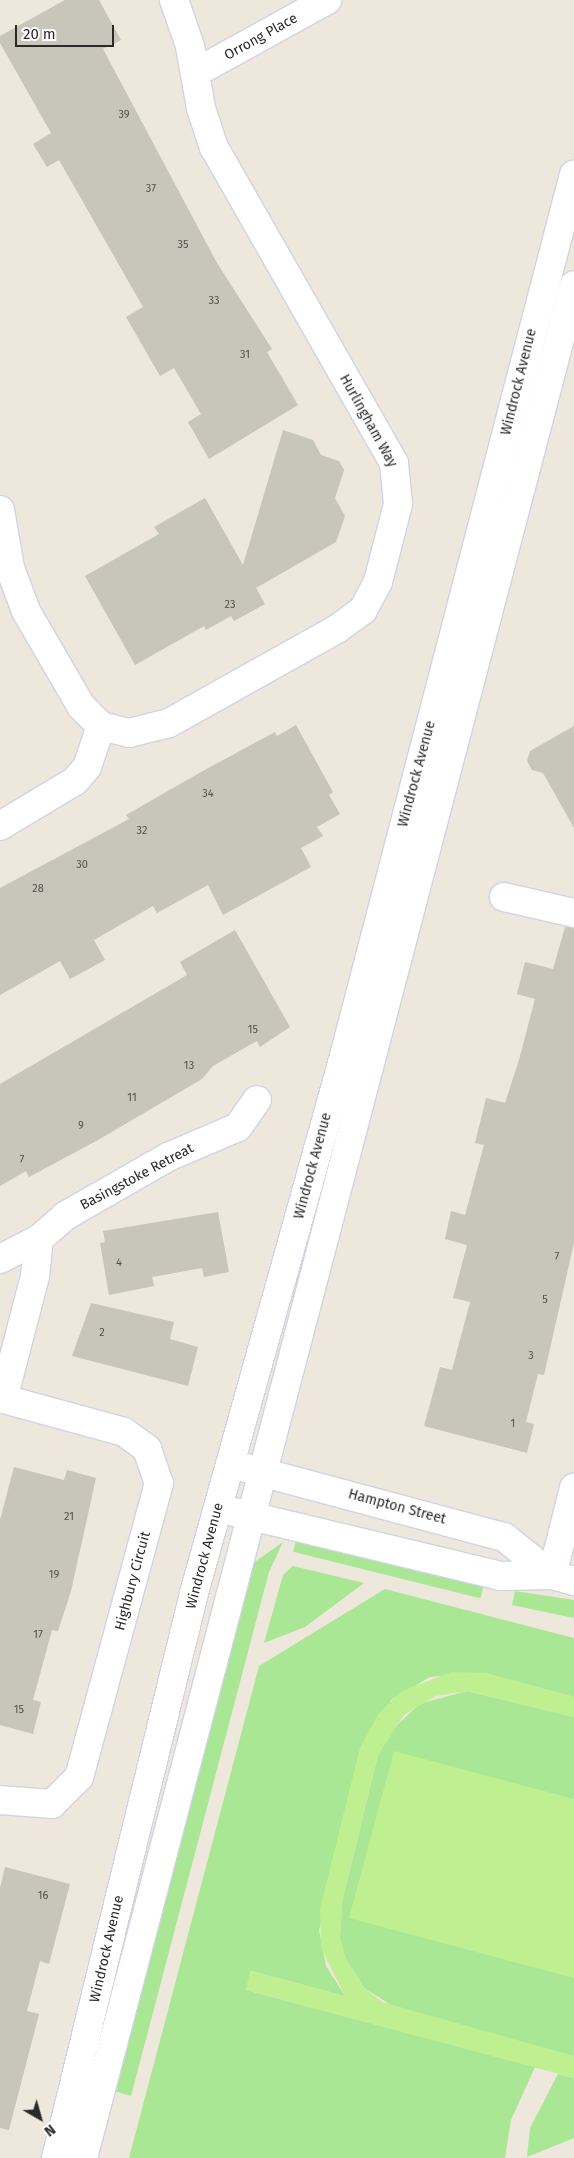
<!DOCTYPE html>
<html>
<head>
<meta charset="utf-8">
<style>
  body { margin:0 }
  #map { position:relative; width:574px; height:2158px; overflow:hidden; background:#ede7dc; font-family:"Fira Sans",sans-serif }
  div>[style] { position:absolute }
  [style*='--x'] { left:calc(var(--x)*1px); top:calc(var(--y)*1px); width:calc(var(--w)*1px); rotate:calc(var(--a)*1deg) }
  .green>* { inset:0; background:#a9e795; transform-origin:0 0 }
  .pitch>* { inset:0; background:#beef90 }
  .building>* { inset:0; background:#c8c5ba }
  .roads { filter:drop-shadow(1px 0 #d1d3e4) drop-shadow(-1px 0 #d1d3e4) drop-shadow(0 1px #d1d3e4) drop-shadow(0 -1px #d1d3e4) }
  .street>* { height:28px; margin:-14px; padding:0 14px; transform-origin:14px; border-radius:14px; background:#fff }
  .secondary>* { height:28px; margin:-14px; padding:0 14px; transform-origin:14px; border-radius:14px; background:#fff }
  span { translate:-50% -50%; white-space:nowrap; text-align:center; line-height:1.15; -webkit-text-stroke:4px #fff; paint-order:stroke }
  .number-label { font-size:11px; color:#52514e }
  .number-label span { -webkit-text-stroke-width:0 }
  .street-label { font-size:14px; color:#2a2a2a }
  .north { position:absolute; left:15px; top:2093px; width:50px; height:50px; -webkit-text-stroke:4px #fff; paint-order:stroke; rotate:142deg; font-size:14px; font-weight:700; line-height:20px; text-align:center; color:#2a2a2a }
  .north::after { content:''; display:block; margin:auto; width:18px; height:22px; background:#2a2a2a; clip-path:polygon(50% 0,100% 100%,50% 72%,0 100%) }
  .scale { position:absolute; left:15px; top:25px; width:99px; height:22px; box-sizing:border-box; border:2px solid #2a2a2a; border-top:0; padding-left:6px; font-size:15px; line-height:18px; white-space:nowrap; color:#2a2a2a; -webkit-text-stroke:4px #fff; paint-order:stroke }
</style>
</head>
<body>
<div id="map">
  <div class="green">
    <i style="left:296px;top:1540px;width:193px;height:12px;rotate:14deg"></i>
    <i style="clip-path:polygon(283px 1542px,269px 1572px,131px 2096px,111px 2090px,252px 1564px)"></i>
    <i style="clip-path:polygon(293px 1566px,364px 1583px,305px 1627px,264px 1643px,283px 1575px)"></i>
    <i style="clip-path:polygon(385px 1589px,574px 1638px,574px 1697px,485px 1673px,430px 1677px,391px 1700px,319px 1930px,326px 1966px,345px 1996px,251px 1971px,246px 1990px,535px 2067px,511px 2120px,505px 2158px,129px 2158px,259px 1666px)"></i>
    <i style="clip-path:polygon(515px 1591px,574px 1600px,574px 1618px,512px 1605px)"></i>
    <i style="clip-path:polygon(467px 1691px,574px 1717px,574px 2056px,399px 2010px,364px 1988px,345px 1957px,340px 1938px,342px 1902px,378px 1755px,389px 1733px,419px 1704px)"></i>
    <i style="clip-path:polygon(558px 2074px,574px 2078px,574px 2138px,527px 2157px,530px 2128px)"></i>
  </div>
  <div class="pitch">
    <i style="clip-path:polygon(451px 1672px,485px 1673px,574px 1697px,574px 1717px,467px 1691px,436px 1696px,404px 1715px,378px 1755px,342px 1902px,340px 1938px,345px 1957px,364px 1988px,382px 2002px,574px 2056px,574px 2078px,246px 1990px,250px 1971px,345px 1996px,321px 1948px,320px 1909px,360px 1748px,378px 1714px,402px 1691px)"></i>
    <i style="clip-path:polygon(394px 1751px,574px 1799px,574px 1978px,349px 1918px)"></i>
  </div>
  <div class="building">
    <i style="clip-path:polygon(65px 0,99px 0,121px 40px,103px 49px,217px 263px,272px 349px,267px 352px,298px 405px,209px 459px,188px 422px,201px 414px,174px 368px,160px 376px,126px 317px,143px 307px,59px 160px,47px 167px,33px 144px,51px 133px,0 43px,0 36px)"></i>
    <i style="clip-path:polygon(283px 430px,313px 440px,321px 455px,339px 461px,344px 470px,335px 498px,345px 516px,336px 542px,256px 588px,265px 604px,234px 621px,231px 616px,206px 630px,204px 626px,135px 665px,85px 576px,159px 534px,154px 527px,205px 498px,243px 565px)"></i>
    <i style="clip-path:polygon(296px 725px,333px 792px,329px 795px,340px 814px,317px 827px,323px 836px,301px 848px,311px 867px,223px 915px,208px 885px,157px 913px,153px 906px,94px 940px,105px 960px,70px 979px,60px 961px,0 995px,0 888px,129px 819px,126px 815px,201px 772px,275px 732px,277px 736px)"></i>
    <i style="clip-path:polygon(574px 726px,574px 828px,543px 773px,532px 770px,527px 761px,530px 751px)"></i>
    <i style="clip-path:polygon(565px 927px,574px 928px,574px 1243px,544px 1375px,538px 1374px,526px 1422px,534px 1424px,527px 1453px,424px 1426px,440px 1367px,452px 1370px,470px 1302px,453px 1298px,467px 1245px,445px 1239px,451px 1211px,465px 1215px,484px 1145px,475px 1143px,486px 1098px,505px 1103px,519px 1060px,535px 999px,517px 994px,525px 962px,553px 969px)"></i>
    <i style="clip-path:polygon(235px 930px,290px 1027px,260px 1047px,257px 1041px,213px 1066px,202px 1079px,98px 1140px,29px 1177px,26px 1171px,0 1186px,0 1084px,187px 975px,180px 962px)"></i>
    <i style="clip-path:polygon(218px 1212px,229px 1272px,204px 1277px,202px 1268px,152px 1277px,154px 1286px,109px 1295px,100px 1243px,105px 1242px,103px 1231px)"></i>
    <i style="clip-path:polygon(91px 1303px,174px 1322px,170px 1339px,198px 1347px,188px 1386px,72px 1356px)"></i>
    <i style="clip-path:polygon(14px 1467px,64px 1480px,67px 1470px,96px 1478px,71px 1591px,58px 1631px,52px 1630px,33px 1700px,41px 1702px,33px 1734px,0 1725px,0 1520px)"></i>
    <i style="clip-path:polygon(5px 1867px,70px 1884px,49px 1964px,40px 1961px,27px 2011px,39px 2014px,9px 2130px,0 2128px,0 1888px)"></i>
  </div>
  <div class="roads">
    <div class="street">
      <i style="--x:195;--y:73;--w:151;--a:-28.9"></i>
      <i style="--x:0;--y:510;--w:59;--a:80.2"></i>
      <i style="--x:10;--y:568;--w:46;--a:69.6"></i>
      <i style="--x:26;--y:611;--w:110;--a:59.9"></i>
      <i style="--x:81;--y:706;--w:28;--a:45"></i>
      <i style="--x:101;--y:726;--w:29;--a:14"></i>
      <i style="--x:129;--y:733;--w:41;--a:-14"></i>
      <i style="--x:169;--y:723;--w:193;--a:-29.2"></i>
      <i style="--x:337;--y:629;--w:32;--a:-36"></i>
      <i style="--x:363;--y:610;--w:32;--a:-62"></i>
      <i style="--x:378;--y:582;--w:81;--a:-75.6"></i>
      <i style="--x:398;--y:504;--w:41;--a:-95.6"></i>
      <i style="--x:394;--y:463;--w:363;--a:-119.7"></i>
      <i style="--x:214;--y:148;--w:42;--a:-108"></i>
      <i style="--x:201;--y:108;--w:63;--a:-100.1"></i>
      <i style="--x:190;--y:46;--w:49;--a:-109.2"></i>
      <i style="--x:0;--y:826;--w:87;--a:-31"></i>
      <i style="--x:75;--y:781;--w:18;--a:-49"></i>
      <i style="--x:87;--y:767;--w:43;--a:-71.1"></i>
      <i style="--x:504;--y:897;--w:72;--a:12.9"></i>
      <i style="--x:0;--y:1259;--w:44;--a:-27.1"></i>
      <i style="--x:0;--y:1398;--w:129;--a:15.3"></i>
      <i style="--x:124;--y:1432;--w:29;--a:36"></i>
      <i style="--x:147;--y:1449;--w:36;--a:71"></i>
      <i style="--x:159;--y:1483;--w:305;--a:105.2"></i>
      <i style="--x:79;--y:1777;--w:38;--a:135"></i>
      <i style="--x:52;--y:1804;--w:52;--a:-175.6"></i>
      <i style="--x:3;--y:1399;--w:127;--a:-75.4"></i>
      <i style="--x:35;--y:1276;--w:37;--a:-84"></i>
      <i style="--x:39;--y:1239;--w:35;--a:-41"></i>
      <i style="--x:65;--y:1216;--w:119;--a:-29.8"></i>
      <i style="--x:168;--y:1157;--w:76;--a:-23.2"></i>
      <i style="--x:238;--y:1127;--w:33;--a:-55"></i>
      <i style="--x:552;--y:1575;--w:90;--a:-75.8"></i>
    </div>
    <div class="secondary">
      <i style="--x:246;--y:1468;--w:267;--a:15"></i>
      <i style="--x:504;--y:1537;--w:61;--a:38.4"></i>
      <i style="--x:234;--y:1512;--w:274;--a:13.5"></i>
      <i style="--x:500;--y:1576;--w:52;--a:-1.1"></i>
      <i style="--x:552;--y:1575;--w:23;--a:15"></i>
      <i style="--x:56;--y:2158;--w:582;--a:-76.27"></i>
      <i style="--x:194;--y:1593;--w:558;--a:-74.39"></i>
      <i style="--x:344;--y:1056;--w:911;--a:-75.38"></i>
      <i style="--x:83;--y:2158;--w:1936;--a:-75.31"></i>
    </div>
  </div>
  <div class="number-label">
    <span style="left:124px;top:115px">39</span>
    <span style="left:151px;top:189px">37</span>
    <span style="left:183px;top:245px">35</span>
    <span style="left:214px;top:301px">33</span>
    <span style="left:245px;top:355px">31</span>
    <span style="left:230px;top:605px">23</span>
    <span style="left:208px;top:794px">34</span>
    <span style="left:142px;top:831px">32</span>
    <span style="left:82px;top:865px">30</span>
    <span style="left:38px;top:889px">28</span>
    <span style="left:253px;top:1030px">15</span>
    <span style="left:189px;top:1066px">13</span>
    <span style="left:132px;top:1098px">11</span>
    <span style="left:81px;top:1126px">9</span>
    <span style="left:22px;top:1160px">7</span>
    <span style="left:557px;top:1257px">7</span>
    <span style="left:119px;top:1263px">4</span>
    <span style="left:545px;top:1300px">5</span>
    <span style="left:102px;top:1333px">2</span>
    <span style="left:531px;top:1356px">3</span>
    <span style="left:513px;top:1424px">1</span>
    <span style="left:69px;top:1517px">21</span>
    <span style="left:54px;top:1575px">19</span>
    <span style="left:38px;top:1635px">17</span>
    <span style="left:19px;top:1710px">15</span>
    <span style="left:43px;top:1896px">16</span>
  </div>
  <div class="street-label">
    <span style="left:261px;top:37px;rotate:-29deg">Orrong Place</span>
    <span style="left:519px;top:382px;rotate:-76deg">Windrock Avenue</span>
    <span style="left:368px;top:421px;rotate:61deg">Hurlingham Way</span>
    <span style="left:417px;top:774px;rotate:-75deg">Windrock Avenue</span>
    <span style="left:313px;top:1166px;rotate:-75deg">Windrock Avenue</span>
    <span style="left:137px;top:1177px;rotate:-28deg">Basingstoke Retreat</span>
    <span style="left:397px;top:1507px;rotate:15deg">Hampton Street</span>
    <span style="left:205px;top:1556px;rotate:-75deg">Windrock Avenue</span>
    <span style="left:133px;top:1581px;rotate:-75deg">Highbury Circuit</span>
    <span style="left:107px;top:1949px;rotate:-77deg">Windrock Avenue</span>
  </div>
  <div class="north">N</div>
  <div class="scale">20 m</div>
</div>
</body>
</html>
